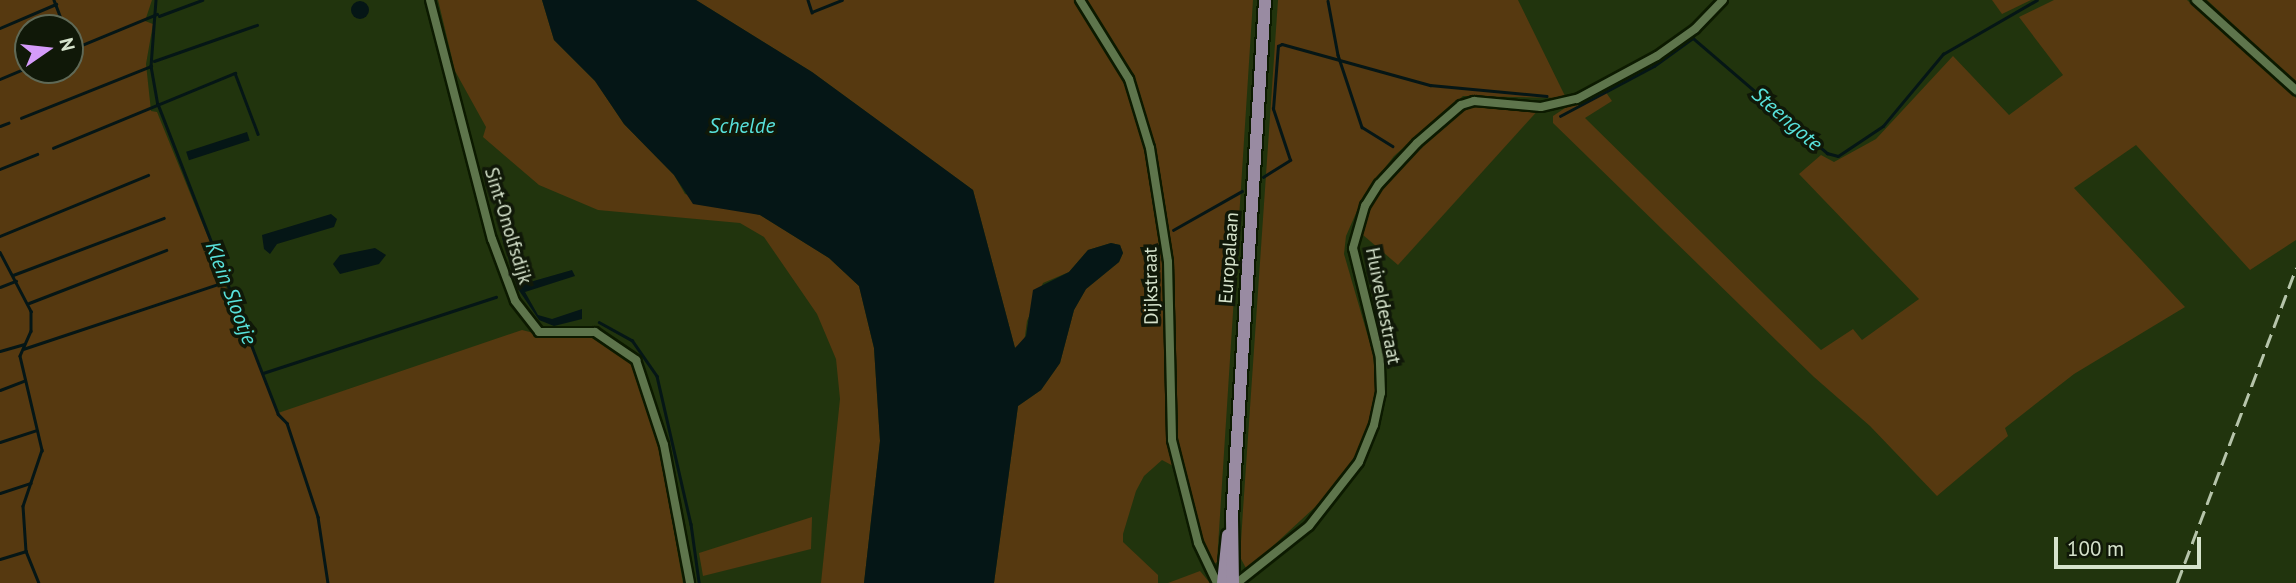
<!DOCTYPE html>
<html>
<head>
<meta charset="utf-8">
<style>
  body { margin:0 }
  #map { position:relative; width:2296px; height:583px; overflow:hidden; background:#21340d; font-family:"PT Sans",sans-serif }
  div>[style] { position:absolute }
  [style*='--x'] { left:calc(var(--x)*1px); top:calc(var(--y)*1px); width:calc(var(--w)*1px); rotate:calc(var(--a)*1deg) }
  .green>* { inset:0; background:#563910 }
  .water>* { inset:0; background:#051616; transform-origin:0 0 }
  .round { border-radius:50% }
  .stream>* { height:2.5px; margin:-1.25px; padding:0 1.25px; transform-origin:1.25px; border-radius:1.25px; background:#051616 }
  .roads { filter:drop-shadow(2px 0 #0c1a00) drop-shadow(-2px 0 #0c1a00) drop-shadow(0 2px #0c1a00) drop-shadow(0 -2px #0c1a00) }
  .minor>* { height:8px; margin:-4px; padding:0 4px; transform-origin:4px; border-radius:4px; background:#5e754c }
  .primary>* { height:12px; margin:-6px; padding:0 6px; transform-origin:6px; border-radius:6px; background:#998ba2 }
  .rail>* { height:2.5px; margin-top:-1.25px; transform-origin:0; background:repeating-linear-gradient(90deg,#b6c4aa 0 14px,transparent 0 21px) }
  span { translate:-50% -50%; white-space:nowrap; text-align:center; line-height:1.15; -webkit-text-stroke:7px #101808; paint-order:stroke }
  .street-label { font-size:19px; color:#d6e3cc }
  .water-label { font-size:21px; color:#58e1db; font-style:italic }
  .north { position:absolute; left:14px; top:14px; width:70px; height:70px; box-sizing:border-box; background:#101808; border:2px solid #5f6956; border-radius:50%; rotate:76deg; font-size:19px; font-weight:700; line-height:28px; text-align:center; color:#d6e3cc }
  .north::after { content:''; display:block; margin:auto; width:24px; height:32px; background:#d59bfa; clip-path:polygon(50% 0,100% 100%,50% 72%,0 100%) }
  .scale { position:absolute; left:2054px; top:537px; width:147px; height:32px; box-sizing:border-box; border:4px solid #d6e3cc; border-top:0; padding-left:9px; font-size:21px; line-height:24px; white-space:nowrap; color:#d6e3cc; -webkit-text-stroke:5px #101808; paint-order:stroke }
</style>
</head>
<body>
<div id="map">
  <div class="green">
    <i style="clip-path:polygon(evenodd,0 0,152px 0,145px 21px,153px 24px,146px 64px,151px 111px,157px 112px,223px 274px,217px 281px,227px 288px,243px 323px,278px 413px,522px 330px,550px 337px,593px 336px,631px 361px,659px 445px,683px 583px,0 583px,0 0,28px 28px,70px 28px,70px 70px,28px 70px,28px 28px)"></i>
    <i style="clip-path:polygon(438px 0,542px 0,554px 40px,595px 81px,624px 124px,674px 175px,685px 194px,760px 215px,829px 258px,859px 286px,874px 348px,880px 441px,864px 583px,821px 583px,840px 399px,836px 359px,817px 314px,764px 237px,740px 223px,598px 210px,539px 185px,483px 137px,486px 127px,455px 71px)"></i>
    <i style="clip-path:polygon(696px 0,1253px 0,1217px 562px,1213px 565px,1204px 557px,1177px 468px,1162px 460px,1144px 476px,1136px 491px,1123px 534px,1123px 542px,1158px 575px,1158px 583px,994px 583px,1018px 406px,1041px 390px,1060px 363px,1074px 310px,1086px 289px,1119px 262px,1123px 253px,1120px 245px,1111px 243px,1088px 250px,1069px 272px,1043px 283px,1027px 321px,1024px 343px,1015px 348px,973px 190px,812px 72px)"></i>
    <i style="clip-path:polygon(1278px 0,1518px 0,1566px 98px,1463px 96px,1394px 156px,1364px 195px,1346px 236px,1344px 254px,1373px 354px,1376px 387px,1371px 421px,1357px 454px,1327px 496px,1247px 570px,1240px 557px,1243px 510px)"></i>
    <i style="clip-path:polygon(1992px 0,2031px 0,2002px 14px)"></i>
    <i style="clip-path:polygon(2054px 0,2187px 0,2296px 98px,2296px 240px,2250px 270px,2136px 145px,2074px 188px,2185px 307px,2074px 374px,2005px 428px,2008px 436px,1937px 496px,1870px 426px,1814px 377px,1553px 123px,1553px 116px,1565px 108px,1605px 91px,1612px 101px,1585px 118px,1821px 350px,1853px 329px,1862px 340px,1919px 299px,1799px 174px,1821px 155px,1834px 162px,1876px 139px,1953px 56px,2009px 115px,2063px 75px,2019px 17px)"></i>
    <i style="clip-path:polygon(2207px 0,2296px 0,2296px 83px)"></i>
    <i style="clip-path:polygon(1474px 101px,1541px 107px,1398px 265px,1356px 229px,1365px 206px,1417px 143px)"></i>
    <i style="clip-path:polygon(812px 517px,811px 549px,703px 576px,699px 553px)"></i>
    <i style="clip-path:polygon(1200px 571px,1210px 583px,1168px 583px)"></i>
  </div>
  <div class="water">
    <i style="clip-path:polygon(542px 0,696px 0,812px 72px,909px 143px,973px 190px,1015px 348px,1026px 336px,1033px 290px,1069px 272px,1088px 250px,1111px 243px,1120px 245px,1123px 253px,1119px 262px,1086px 289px,1074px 310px,1060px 363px,1041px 390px,1018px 406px,994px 583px,864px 583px,880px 441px,874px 348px,859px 286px,829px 258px,760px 215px,693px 204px,674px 175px,624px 124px,595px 81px,554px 40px)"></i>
    <i class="round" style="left:351px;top:1px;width:18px;height:18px"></i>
    <i style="left:247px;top:132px;width:9px;height:64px;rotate:72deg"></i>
    <i style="clip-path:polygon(331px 214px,337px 219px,334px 227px,277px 244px,270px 254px,264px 249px,262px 235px)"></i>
    <i style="clip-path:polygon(508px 237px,523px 284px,572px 270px,575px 276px,525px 292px,538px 315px,552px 319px,582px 309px,582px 319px,554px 326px,539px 320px,518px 289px,502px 238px)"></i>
    <i style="clip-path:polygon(375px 248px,386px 255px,379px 264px,340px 274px,333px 264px,340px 255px)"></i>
  </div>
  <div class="stream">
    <i style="--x:54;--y:0;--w:30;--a:69"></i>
    <i style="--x:156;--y:0;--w:66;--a:94.3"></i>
    <i style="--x:151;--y:66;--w:39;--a:80"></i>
    <i style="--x:158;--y:104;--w:332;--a:68.8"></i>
    <i style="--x:278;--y:414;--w:13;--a:45"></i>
    <i style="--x:287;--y:423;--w:99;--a:71.7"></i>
    <i style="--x:318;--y:517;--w:67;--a:81.4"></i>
    <i style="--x:808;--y:0;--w:13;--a:72"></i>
    <i style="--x:812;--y:12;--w:32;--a:-22"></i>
    <i style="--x:1328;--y:1;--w:55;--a:79.5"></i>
    <i style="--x:1338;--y:55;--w:76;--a:71.6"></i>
    <i style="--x:1362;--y:127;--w:36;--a:32"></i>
    <i style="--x:159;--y:16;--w:46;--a:-20.4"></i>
    <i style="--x:0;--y:28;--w:61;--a:-23.2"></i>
    <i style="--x:70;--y:50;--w:94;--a:-22.5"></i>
    <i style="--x:154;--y:61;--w:109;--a:-19.3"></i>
    <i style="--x:0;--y:79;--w:30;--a:-23"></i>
    <i style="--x:1560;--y:116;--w:106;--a:-28"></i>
    <i style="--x:1654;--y:66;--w:48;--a:-35.7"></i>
    <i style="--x:1693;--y:38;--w:177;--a:40.6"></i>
    <i style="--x:1827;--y:153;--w:11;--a:15"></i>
    <i style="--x:1838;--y:156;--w:54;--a:-33.7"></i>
    <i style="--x:1883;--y:126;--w:94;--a:-50.2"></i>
    <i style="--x:1943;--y:54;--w:108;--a:-29.9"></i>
    <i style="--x:21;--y:118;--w:140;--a:-21.8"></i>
    <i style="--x:0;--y:126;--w:9;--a:-21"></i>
    <i style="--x:53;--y:148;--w:197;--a:-22.4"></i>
    <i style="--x:235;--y:73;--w:65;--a:69.3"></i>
    <i style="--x:0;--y:169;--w:40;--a:-22"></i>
    <i style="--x:1263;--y:177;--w:32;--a:-32"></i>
    <i style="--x:1290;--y:160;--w:54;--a:-108.4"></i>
    <i style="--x:1273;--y:109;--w:63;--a:-85.5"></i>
    <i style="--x:1278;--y:46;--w:4;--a:-27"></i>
    <i style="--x:1282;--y:44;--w:154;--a:15.5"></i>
    <i style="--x:1430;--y:85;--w:117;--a:5.4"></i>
    <i style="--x:1173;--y:230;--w:79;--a:-29.5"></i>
    <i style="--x:0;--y:236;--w:160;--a:-22.4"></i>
    <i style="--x:0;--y:252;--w:67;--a:62.3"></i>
    <i style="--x:31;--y:311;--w:20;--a:90"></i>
    <i style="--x:31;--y:331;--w:27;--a:114"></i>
    <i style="--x:20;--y:356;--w:97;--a:76.8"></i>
    <i style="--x:42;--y:450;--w:59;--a:108.7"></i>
    <i style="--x:23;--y:506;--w:45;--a:86.2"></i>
    <i style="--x:26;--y:551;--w:35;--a:68"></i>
    <i style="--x:13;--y:275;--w:161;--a:-20.7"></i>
    <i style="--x:0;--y:287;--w:17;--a:-21"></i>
    <i style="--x:29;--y:303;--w:147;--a:-21.1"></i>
    <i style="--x:599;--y:322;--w:38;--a:29"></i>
    <i style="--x:632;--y:340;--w:44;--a:55.2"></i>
    <i style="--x:657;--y:376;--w:152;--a:77.1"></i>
    <i style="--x:691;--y:524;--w:59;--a:82.1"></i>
    <i style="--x:23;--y:349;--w:216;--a:-18.4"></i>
    <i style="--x:0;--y:351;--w:25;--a:-16"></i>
    <i style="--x:263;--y:373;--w:245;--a:-18.1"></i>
    <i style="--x:0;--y:390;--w:25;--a:-21"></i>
    <i style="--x:0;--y:442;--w:38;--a:-18"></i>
    <i style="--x:0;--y:493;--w:32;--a:-18"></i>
    <i style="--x:0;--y:559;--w:27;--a:-17"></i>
  </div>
  <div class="roads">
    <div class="minor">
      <i style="--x:430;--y:0;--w:247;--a:75.5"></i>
      <i style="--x:492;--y:239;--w:66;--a:69.6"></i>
      <i style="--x:515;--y:301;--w:39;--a:52"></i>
      <i style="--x:539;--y:332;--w:56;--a:0"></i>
      <i style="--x:595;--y:332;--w:50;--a:34.3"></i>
      <i style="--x:636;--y:360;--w:89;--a:71.8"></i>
      <i style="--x:664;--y:445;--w:140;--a:79.3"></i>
      <i style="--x:1080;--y:0;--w:93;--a:58.2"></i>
      <i style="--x:1129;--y:79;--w:72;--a:73.1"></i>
      <i style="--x:1150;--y:148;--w:115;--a:81"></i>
      <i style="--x:1168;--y:262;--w:178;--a:88.7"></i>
      <i style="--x:1172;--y:440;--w:106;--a:75.8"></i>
      <i style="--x:1198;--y:543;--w:44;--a:64.6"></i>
      <i style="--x:2196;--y:0;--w:135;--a:42"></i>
      <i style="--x:1237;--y:583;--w:92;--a:-38.4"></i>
      <i style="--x:1309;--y:526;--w:81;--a:-52"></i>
      <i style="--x:1359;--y:462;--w:40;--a:-68"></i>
      <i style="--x:1374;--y:425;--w:33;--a:-78"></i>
      <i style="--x:1381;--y:393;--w:35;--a:-92"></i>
      <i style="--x:1380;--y:358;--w:113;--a:-103.8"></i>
      <i style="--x:1353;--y:248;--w:44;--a:-74.1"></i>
      <i style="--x:1365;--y:206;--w:26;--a:-58"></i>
      <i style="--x:1379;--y:184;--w:56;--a:-47.2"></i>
      <i style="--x:1417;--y:143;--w:58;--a:-40.8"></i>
      <i style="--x:1461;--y:105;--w:14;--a:-17"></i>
      <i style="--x:1474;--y:101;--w:67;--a:5.1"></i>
      <i style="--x:1541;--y:107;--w:37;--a:-13"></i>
      <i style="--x:1577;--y:99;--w:91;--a:-28.3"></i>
      <i style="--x:1657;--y:56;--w:47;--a:-35.4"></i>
      <i style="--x:1695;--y:29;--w:40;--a:-46"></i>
    </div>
    <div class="primary">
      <i style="--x:1223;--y:583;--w:48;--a:-84.1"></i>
      <i style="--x:1233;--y:583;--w:65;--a:-90.9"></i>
      <i style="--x:1232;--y:518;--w:519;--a:-86.35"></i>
    </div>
  </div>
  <div class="rail">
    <i style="--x:2177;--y:583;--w:337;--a:-69.3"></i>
  </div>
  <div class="street-label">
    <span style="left:508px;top:226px;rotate:73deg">Sint-Onolfsdijk</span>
    <span style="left:1229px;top:258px;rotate:-86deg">Europalaan</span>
    <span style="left:1151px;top:286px;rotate:-91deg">Dijkstraat</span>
    <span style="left:1383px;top:306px;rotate:79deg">Huiveldestraat</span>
  </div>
  <div class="water-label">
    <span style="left:1787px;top:119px;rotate:41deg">Steengote</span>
    <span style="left:742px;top:126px">Schelde</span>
    <span style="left:231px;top:293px;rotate:69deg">Klein Slootje</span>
  </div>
  <div class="north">N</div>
  <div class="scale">100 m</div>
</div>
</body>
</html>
